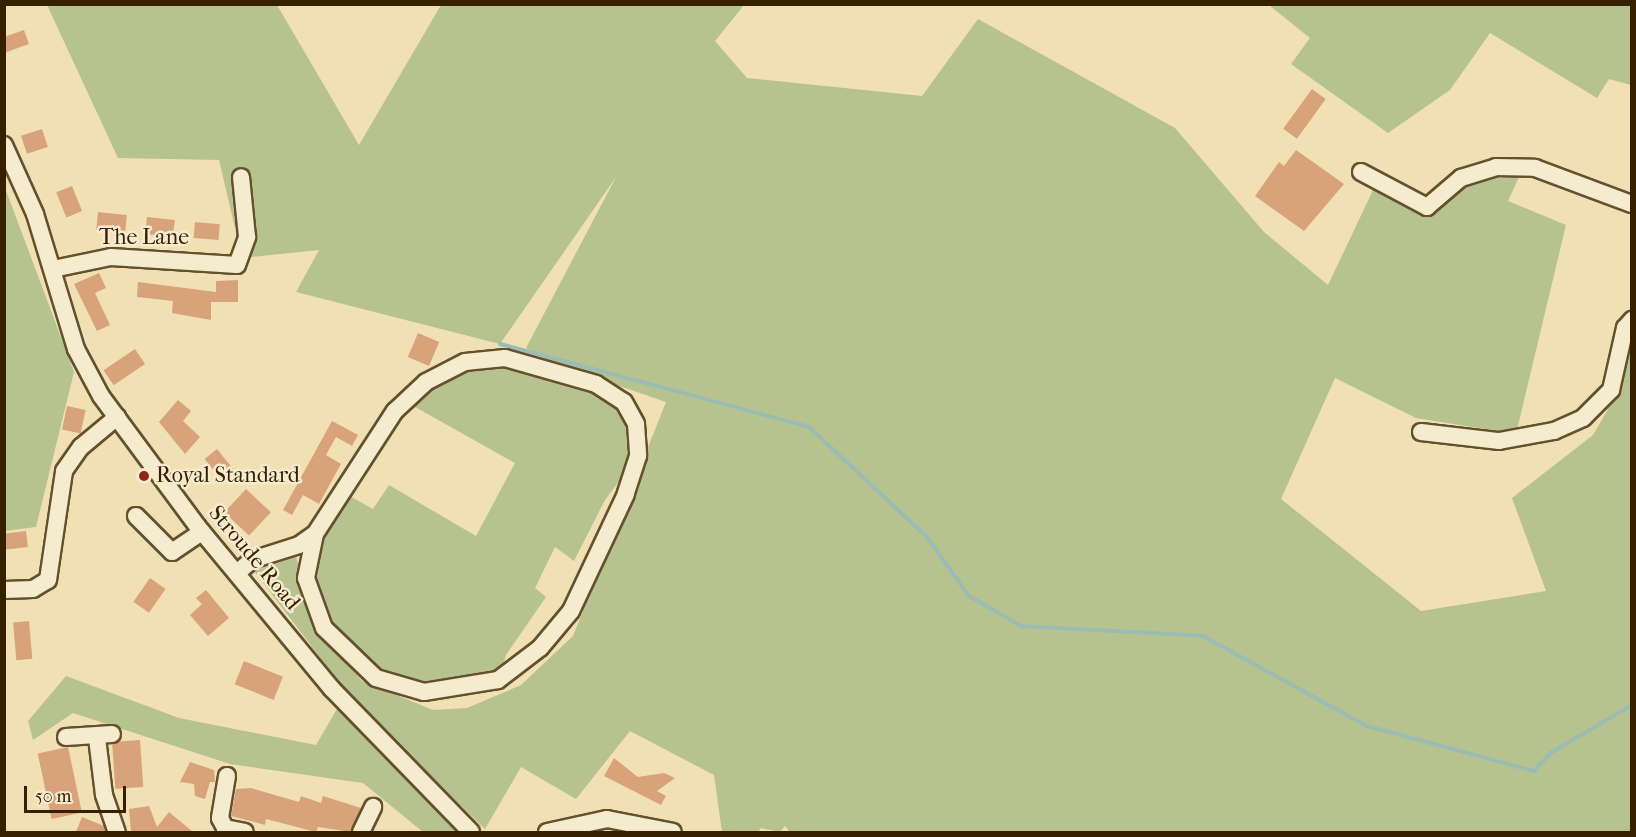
<!DOCTYPE html>
<html>
<head>
<meta charset="utf-8">
<style>
  body { margin:0 }
  #map { position:relative; width:1636px; height:837px; overflow:hidden; background:#f0e0b3; font-family:"IM FELL French Canon",serif }
  div>[style] { position:absolute }
  [style*='--x'] { left:calc(var(--x)*1px); top:calc(var(--y)*1px); width:calc(var(--w)*1px); rotate:calc(var(--a)*1deg) }
  .green>* { inset:0; background:#b7c38e }
  .stream>* { height:4px; margin:-2px; padding:0 2px; transform-origin:2px; border-radius:2px; background:#9bbcb3 }
  .building>* { inset:0; background:#d8a37b; transform-origin:0 0 }
  .roads { filter:drop-shadow(2px 0 #65502d) drop-shadow(-2px 0 #65502d) drop-shadow(0 2px #65502d) drop-shadow(0 -2px #65502d) }
  .minor>* { height:16px; margin:-8px; padding:0 8px; transform-origin:8px; border-radius:8px; background:#f5ebce }
  .dots>* { width:16px; height:16px; translate:-50% -50%; box-sizing:border-box; border:3px solid #f5ebce; border-radius:50% }
  span { translate:-50% -50%; white-space:nowrap; text-align:center; line-height:1.15; -webkit-text-stroke:5px #f5ebce; paint-order:stroke }
  .street-label { font-size:22px; color:#372000 }
  .poi-label { font-size:22px; color:#372000 }
  .left { translate:0 -50%; text-align:left }
  .frame { position:absolute; inset:0; border:6px solid #372000; pointer-events:none }
  .scale { position:absolute; left:24px; top:786px; width:102px; height:27px; box-sizing:border-box; border:3px solid #372000; border-top:0; padding-left:8px; font-size:18px; line-height:21px; white-space:nowrap; color:#372000; -webkit-text-stroke:4px #f5ebce; paint-order:stroke }
</style>
</head>
<body>
<div id="map">
  <div class="green">
    <i style="clip-path:polygon(47px 5px,277px 5px,359px 145px,441px 5px,744px 5px,715px 41px,747px 78px,922px 96px,978px 19px,1175px 128px,1264px 232px,1328px 285px,1375px 186px,1427px 207px,1474px 171px,1519px 177px,1508px 201px,1566px 225px,1516px 434px,1416px 418px,1335px 378px,1281px 499px,1421px 611px,1546px 591px,1512px 498px,1593px 435px,1614px 399px,1631px 351px,1631px 832px,790px 832px,785px 826px,780px 832px,761px 828px,758px 832px,722px 832px,714px 775px,630px 731px,576px 799px,521px 767px,485px 829px,355px 703px,254px 571px,296px 557px,321px 631px,362px 681px,433px 710px,467px 708px,521px 685px,573px 636px,666px 402px,555px 364px,526px 348px,616px 177px,500px 344px,296px 292px,319px 250px,242px 258px,219px 160px,118px 158px)"></i>
    <i style="clip-path:polygon(1632px 5px,1631px 85px,1609px 79px,1597px 98px,1490px 33px,1450px 90px,1388px 133px,1291px 64px,1310px 38px,1270px 6px)"></i>
    <i style="clip-path:polygon(4px 185px,74px 372px,36px 527px,5px 531px)"></i>
    <i style="clip-path:polygon(505px 358px,614px 395px,640px 439px,638px 456px,605px 500px,574px 561px,555px 547px,535px 588px,546px 597px,506px 655px,498px 680px,478px 685px,392px 685px,351px 657px,317px 603px,312px 561px,346px 494px,373px 509px,389px 485px,476px 536px,515px 463px,408px 403px,456px 373px,498px 366px)"></i>
    <i style="clip-path:polygon(66px 676px,179px 718px,316px 745px,337px 709px,457px 832px,423px 832px,363px 783px,230px 764px,73px 713px,33px 740px,28px 721px)"></i>
  </div>
  <div class="stream">
    <i style="--x:500;--y:344;--w:320;--a:15"></i>
    <i style="--x:809;--y:427;--w:161;--a:43"></i>
    <i style="--x:927;--y:537;--w:72;--a:54.6"></i>
    <i style="--x:969;--y:596;--w:60;--a:30"></i>
    <i style="--x:1021;--y:626;--w:182;--a:3.1"></i>
    <i style="--x:1203;--y:636;--w:187;--a:28.8"></i>
    <i style="--x:1367;--y:726;--w:173;--a:15.1"></i>
    <i style="--x:1534;--y:771;--w:26;--a:-47"></i>
    <i style="--x:1552;--y:752;--w:93;--a:-30.4"></i>
  </div>
  <div class="building">
    <i style="clip-path:polygon(24px 30px,29px 44px,4px 53px,4px 37px)"></i>
    <i style="left:1312px;top:89px;width:17px;height:49px;rotate:36deg"></i>
    <i style="left:42px;top:129px;width:19px;height:22px;rotate:72deg"></i>
    <i style="clip-path:polygon(1296px 150px,1344px 184px,1304px 231px,1255px 196px,1279px 162px,1284px 166px)"></i>
    <i style="left:72px;top:186px;width:27px;height:17px;rotate:68deg"></i>
    <i style="left:98px;top:212px;width:29px;height:17px;rotate:6deg"></i>
    <i style="left:147px;top:217px;width:28px;height:17px;rotate:6deg"></i>
    <i style="left:195px;top:222px;width:25px;height:16px;rotate:5deg"></i>
    <i style="clip-path:polygon(99px 273px,106px 288px,95px 293px,110px 325px,97px 331px,74px 284px)"></i>
    <i style="clip-path:polygon(238px 280px,238px 302px,211px 302px,211px 320px,172px 313px,173px 301px,137px 297px,138px 282px,216px 292px,216px 281px)"></i>
    <i style="left:418px;top:333px;width:23px;height:26px;rotate:23deg"></i>
    <i style="left:135px;top:349px;width:18px;height:38px;rotate:56deg"></i>
    <i style="clip-path:polygon(178px 400px,191px 411px,183px 421px,200px 437px,185px 454px,159px 422px)"></i>
    <i style="left:67px;top:406px;width:19px;height:24px;rotate:12deg"></i>
    <i style="clip-path:polygon(332px 421px,358px 435px,352px 446px,336px 437px,326px 455px,341px 464px,319px 504px,303px 495px,292px 515px,283px 510px)"></i>
    <i style="left:217px;top:449px;width:26px;height:16px;rotate:51deg"></i>
    <i style="left:246px;top:489px;width:34px;height:32px;rotate:43deg"></i>
    <i style="left:26px;top:531px;width:16px;height:22px;rotate:83deg"></i>
    <i style="left:150px;top:578px;width:19px;height:29px;rotate:35deg"></i>
    <i style="clip-path:polygon(206px 590px,229px 618px,208px 636px,190px 615px,202px 604px,196px 598px)"></i>
    <i style="left:29px;top:621px;width:38px;height:16px;rotate:85deg"></i>
    <i style="left:244px;top:661px;width:42px;height:25px;rotate:22deg"></i>
    <i style="left:140px;top:740px;width:47px;height:28px;rotate:86deg"></i>
    <i style="left:68px;top:747px;width:67px;height:31px;rotate:78deg"></i>
    <i style="clip-path:polygon(614px 758px,638px 777px,664px 773px,675px 778px,657px 791px,666px 796px,661px 805px,604px 776px)"></i>
    <i style="clip-path:polygon(190px 762px,214px 770px,215px 782px,210px 782px,205px 799px,195px 796px,194px 784px,180px 782px)"></i>
    <i style="clip-path:polygon(251px 788px,299px 802px,301px 796px,321px 803px,323px 796px,361px 808px,351px 832px,318px 827px,316px 832px,266px 819px,265px 825px,231px 816px,236px 789px)"></i>
    <i style="clip-path:polygon(149px 806px,157px 827px,169px 812px,193px 832px,131px 832px,129px 809px)"></i>
    <i style="clip-path:polygon(82px 817px,104px 826px,106px 832px,76px 832px)"></i>
  </div>
  <div class="roads">
    <div class="minor">
      <i style="--x:4;--y:145;--w:76;--a:65.8"></i>
      <i style="--x:35;--y:214;--w:141;--a:73.1"></i>
      <i style="--x:76;--y:349;--w:53;--a:62"></i>
      <i style="--x:101;--y:396;--w:163;--a:53.5"></i>
      <i style="--x:198;--y:527;--w:210;--a:50.4"></i>
      <i style="--x:332;--y:689;--w:199;--a:45.8"></i>
      <i style="--x:1361;--y:172;--w:75;--a:27.9"></i>
      <i style="--x:1427;--y:207;--w:45;--a:-40.5"></i>
      <i style="--x:1461;--y:178;--w:37;--a:-17"></i>
      <i style="--x:1496;--y:167;--w:39;--a:1"></i>
      <i style="--x:1535;--y:168;--w:103;--a:20.4"></i>
      <i style="--x:53;--y:269;--w:59;--a:-11.7"></i>
      <i style="--x:111;--y:257;--w:126;--a:3.6"></i>
      <i style="--x:237;--y:265;--w:30;--a:-70"></i>
      <i style="--x:247;--y:237;--w:60;--a:-95.7"></i>
      <i style="--x:1421;--y:432;--w:79;--a:6.6"></i>
      <i style="--x:1499;--y:441;--w:56;--a:-10.3"></i>
      <i style="--x:1554;--y:431;--w:32;--a:-24"></i>
      <i style="--x:1583;--y:418;--w:40;--a:-45"></i>
      <i style="--x:1611;--y:390;--w:64;--a:-77.3"></i>
      <i style="--x:1625;--y:328;--w:11;--a:-49"></i>
      <i style="--x:136;--y:516;--w:51;--a:45"></i>
      <i style="--x:172;--y:552;--w:36;--a:-34"></i>
      <i style="--x:237;--y:573;--w:20;--a:-41"></i>
      <i style="--x:252;--y:560;--w:49;--a:-17.7"></i>
      <i style="--x:299;--y:545;--w:19;--a:-35"></i>
      <i style="--x:315;--y:534;--w:147;--a:-57"></i>
      <i style="--x:395;--y:411;--w:42;--a:-43.1"></i>
      <i style="--x:426;--y:382;--w:44;--a:-27.1"></i>
      <i style="--x:465;--y:362;--w:40;--a:-5.7"></i>
      <i style="--x:505;--y:358;--w:95;--a:15.9"></i>
      <i style="--x:596;--y:384;--w:33;--a:33"></i>
      <i style="--x:624;--y:402;--w:25;--a:61"></i>
      <i style="--x:636;--y:424;--w:32;--a:86"></i>
      <i style="--x:638;--y:456;--w:40;--a:108"></i>
      <i style="--x:626;--y:494;--w:129;--a:115.2"></i>
      <i style="--x:571;--y:611;--w:48;--a:130"></i>
      <i style="--x:540;--y:648;--w:53;--a:142.7"></i>
      <i style="--x:498;--y:680;--w:75;--a:170.8"></i>
      <i style="--x:424;--y:692;--w:50;--a:-163.7"></i>
      <i style="--x:376;--y:678;--w:72;--a:-136.1"></i>
      <i style="--x:324;--y:628;--w:53;--a:-109.8"></i>
      <i style="--x:306;--y:578;--w:45;--a:-78.4"></i>
      <i style="--x:4;--y:590;--w:29;--a:-2"></i>
      <i style="--x:33;--y:589;--w:17;--a:-31"></i>
      <i style="--x:48;--y:580;--w:110;--a:-81.6"></i>
      <i style="--x:64;--y:471;--w:29;--a:-55"></i>
      <i style="--x:81;--y:447;--w:47;--a:-39.8"></i>
      <i style="--x:66;--y:737;--w:46;--a:-3.7"></i>
      <i style="--x:97;--y:738;--w:57;--a:83"></i>
      <i style="--x:104;--y:795;--w:39;--a:71"></i>
      <i style="--x:227;--y:776;--w:43;--a:99.5"></i>
      <i style="--x:220;--y:818;--w:11;--a:63"></i>
      <i style="--x:225;--y:828;--w:20;--a:11"></i>
      <i style="--x:361;--y:832;--w:28;--a:-64"></i>
      <i style="--x:547;--y:832;--w:61;--a:-12.2"></i>
      <i style="--x:607;--y:819;--w:67;--a:11.1"></i>
    </div>
  </div>
  <div class="dots">
    <i style="left:144px;top:476px;background:#8f2418"></i>
  </div>
  <div class="street-label">
    <span style="left:144px;top:238px">The Lane</span>
    <span style="left:254px;top:558px;rotate:50deg">Stroude Road</span>
  </div>
  <div class="poi-label">
    <span class="left" style="left:156px;top:476px">Royal Standard</span>
  </div>
  <div class="frame"></div>
  <div class="scale">50 m</div>
</div>
</body>
</html>
